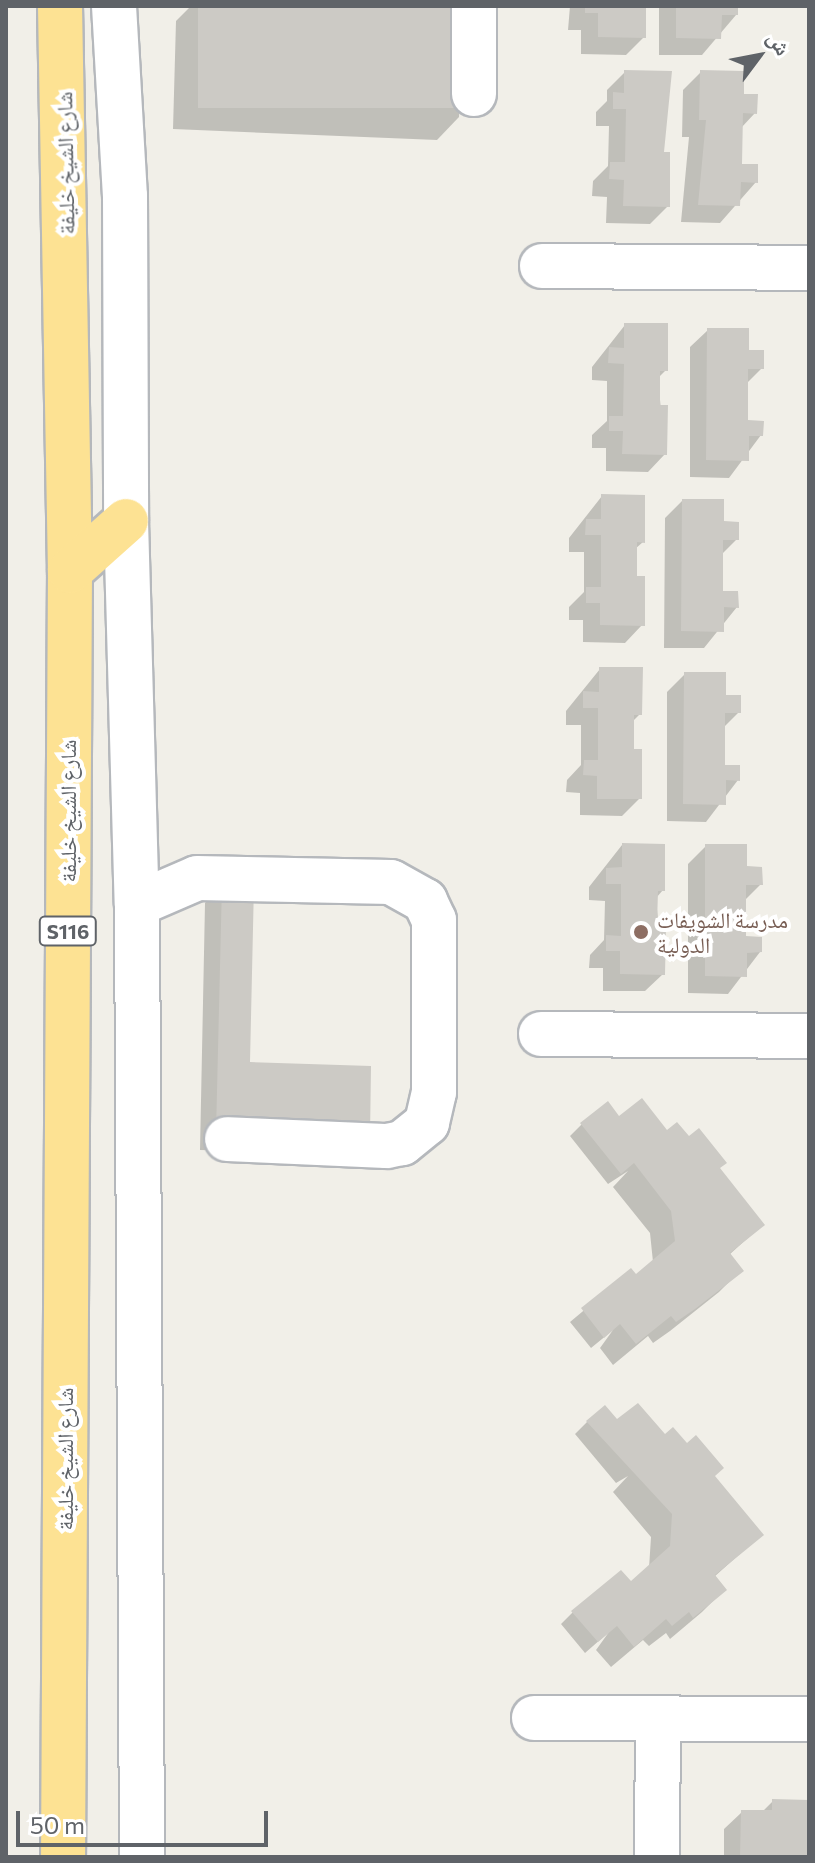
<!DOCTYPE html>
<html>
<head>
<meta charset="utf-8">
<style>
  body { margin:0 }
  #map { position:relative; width:815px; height:1863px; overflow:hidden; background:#f1efe8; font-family:Commissioner,"Noto Naskh Arabic",sans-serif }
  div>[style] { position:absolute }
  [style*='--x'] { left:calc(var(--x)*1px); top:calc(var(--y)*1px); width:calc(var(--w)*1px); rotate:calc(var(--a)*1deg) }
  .shadow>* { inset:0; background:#0003 }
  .building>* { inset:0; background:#cccac5; transform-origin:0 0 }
  .roads { filter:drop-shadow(2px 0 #b5b8bc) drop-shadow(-2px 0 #b5b8bc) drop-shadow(0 2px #b5b8bc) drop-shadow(0 -2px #b5b8bc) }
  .minor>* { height:44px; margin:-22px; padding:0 22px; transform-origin:22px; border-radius:22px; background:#fff }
  .highway>* { height:44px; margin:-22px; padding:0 22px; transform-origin:22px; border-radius:22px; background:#fde293 }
  .dots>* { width:22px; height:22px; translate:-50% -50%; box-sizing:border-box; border:4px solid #fff; border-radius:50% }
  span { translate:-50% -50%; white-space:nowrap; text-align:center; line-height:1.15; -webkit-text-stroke:8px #fff; paint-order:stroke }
  .shield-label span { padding:2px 6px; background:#fff; border:2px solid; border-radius:6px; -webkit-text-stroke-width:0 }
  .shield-label { font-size:20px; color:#5f6368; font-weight:700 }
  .street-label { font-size:22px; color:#5f6368 }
  .education-label { font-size:22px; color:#785e54 }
  .left { translate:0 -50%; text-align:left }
  .frame { position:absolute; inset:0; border:8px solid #5f6368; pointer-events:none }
  .north { position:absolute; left:719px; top:16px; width:80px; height:80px; -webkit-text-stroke:6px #fff; paint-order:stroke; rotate:58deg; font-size:22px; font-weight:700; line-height:32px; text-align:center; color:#5f6368 }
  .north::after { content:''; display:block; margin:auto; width:28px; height:36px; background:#5f6368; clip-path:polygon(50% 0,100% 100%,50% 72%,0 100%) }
  .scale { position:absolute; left:16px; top:1811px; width:252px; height:36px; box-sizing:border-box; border:4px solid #5f6368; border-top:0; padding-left:10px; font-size:24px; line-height:28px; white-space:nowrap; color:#5f6368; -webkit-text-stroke:6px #fff; paint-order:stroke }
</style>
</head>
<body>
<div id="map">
  <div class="shadow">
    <i style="clip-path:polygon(191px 6px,463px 9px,459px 117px,437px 140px,173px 129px,176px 21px)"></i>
    <i style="clip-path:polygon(644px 6px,644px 37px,626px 55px,581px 54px,581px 30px,568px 30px,570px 6px)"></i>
    <i style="clip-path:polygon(659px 6px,736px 6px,736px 15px,702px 55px,659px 55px)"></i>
    <i style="clip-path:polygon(625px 72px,661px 154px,668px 206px,650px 224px,606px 223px,607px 197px,592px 196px,593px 181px,608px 166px,609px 126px,596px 126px,596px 112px,607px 101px,607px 90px)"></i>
    <i style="clip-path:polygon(701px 72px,742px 96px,755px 113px,741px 128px,740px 166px,756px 182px,720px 223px,681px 222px,689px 137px,682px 137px,683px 90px)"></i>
    <i style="clip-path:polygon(625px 325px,666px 370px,658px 378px,665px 454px,648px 472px,606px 471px,606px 448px,592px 448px,592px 435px,607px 421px,607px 381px,592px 380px,592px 367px)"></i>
    <i style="clip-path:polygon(708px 330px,762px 368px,746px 384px,746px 422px,761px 435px,729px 478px,690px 477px,690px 347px)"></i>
    <i style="clip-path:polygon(602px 496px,643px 542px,635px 549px,635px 578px,642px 625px,625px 643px,583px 642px,583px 620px,569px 620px,569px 607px,584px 592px,584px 552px,569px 552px,569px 538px)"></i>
    <i style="clip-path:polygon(682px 501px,722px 523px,737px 539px,721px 555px,721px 593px,737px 607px,704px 648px,664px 648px,665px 518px)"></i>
    <i style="clip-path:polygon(600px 669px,640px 714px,632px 722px,632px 750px,640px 798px,622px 816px,580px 815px,580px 793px,566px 792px,567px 780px,581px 765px,581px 725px,566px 725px,566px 711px)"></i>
    <i style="clip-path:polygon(685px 674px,739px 712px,723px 728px,723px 767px,738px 780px,706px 822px,667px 821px,667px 692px)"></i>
    <i style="clip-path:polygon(622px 845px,663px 890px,656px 898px,663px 974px,645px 991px,603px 991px,603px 968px,589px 968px,590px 955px,604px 940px,605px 901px,589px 900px,589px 887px)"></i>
    <i style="clip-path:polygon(706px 846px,745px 868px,761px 884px,744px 901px,744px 938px,760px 952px,728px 994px,688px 993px,688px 864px)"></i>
    <i style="clip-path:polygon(222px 885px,248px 1064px,350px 1154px,200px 1150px,205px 903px)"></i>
    <i style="clip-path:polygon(619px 1118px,667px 1133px,718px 1169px,762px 1225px,729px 1255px,741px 1270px,719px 1292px,670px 1331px,653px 1343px,648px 1336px,613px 1365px,600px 1348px,613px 1330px,591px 1348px,570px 1322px,631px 1271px,636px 1277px,653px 1262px,650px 1233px,613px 1187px,628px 1171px,608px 1184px,570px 1136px,582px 1124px)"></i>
    <i style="clip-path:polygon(587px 1422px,617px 1422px,665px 1437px,713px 1476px,761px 1535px,714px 1577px,724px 1590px,702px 1612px,670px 1639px,666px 1633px,649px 1646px,643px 1640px,611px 1667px,596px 1650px,609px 1632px,585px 1653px,561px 1624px,573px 1612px,631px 1584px,649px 1568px,651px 1537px,613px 1492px,628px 1476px,616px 1483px,575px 1434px)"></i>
    <i style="clip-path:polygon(773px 1801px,809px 1802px,809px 1857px,724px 1857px,724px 1829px,742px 1812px,762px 1812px)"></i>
  </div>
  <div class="building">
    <i style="left:198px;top:6px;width:267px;height:102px"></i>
    <i style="clip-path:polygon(585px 6px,646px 6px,646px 38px,598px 37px,598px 13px,585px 13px)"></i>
    <i style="clip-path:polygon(676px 6px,738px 6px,738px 15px,722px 15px,721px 39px,676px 38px)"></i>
    <i style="clip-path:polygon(624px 70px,672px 71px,664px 152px,670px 152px,670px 207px,623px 206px,624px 180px,609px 179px,610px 162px,625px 162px,626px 109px,613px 109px,613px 92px,624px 93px)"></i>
    <i style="clip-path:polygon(700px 70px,744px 71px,744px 94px,758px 94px,757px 114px,743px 113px,742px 164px,758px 164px,758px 183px,741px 182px,740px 206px,698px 205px,706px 120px,699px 120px)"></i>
    <i style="clip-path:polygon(624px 323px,668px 323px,668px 371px,660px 371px,660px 405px,668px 405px,667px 455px,622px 454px,623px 431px,609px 431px,609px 416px,623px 416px,624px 364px,608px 363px,609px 347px,624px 348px)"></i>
    <i style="clip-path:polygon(707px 328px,749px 328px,749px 350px,764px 350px,764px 369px,748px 369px,748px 420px,764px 421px,763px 436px,749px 436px,749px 461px,706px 460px)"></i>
    <i style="clip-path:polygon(601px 494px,645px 495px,645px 543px,637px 542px,637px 576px,645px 576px,645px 626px,600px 625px,600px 603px,586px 603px,586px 587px,601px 587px,601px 535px,585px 535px,586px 519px,601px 519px)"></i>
    <i style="clip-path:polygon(682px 499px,724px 499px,724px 521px,739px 522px,739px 540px,723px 540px,723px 591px,738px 591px,739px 608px,724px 607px,724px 632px,681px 631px)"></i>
    <i style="clip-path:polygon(599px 667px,643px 667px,642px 715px,634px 715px,634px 749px,642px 749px,642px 799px,597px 799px,597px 776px,583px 775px,584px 760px,598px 760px,598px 708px,583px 708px,583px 691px,599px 692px)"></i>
    <i style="clip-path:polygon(684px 672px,726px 672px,726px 695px,741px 695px,741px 713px,725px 713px,725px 765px,740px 765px,740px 781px,726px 780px,726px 805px,683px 804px)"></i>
    <i style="clip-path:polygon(622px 843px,665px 844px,665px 891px,658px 891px,657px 924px,666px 925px,665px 975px,620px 974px,620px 951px,606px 951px,606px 935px,621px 936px,621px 884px,606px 884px,606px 868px,622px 867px)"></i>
    <i style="clip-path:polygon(705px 844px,747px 844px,747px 866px,762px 867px,763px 885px,746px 885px,746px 936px,762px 937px,762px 952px,747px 953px,747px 977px,705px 976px)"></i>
    <i style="clip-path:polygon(222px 883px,254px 884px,250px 1062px,371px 1066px,370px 1137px,216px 1133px)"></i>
    <i style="clip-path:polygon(642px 1098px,667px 1130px,677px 1122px,689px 1136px,699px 1128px,727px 1163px,720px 1168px,765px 1225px,730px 1253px,744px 1271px,695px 1309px,676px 1322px,671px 1316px,636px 1344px,620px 1324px,604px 1338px,581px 1308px,631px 1268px,636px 1274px,675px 1241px,671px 1211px,634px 1163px,621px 1174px,580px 1123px,608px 1101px,619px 1116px)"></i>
    <i style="clip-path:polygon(638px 1403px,665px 1434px,673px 1427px,687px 1443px,696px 1435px,724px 1468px,715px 1476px,764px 1535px,715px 1575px,727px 1590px,693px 1618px,689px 1612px,672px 1626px,666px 1619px,634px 1647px,617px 1626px,598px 1642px,571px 1611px,621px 1570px,631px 1581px,670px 1546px,672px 1514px,586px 1421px,605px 1405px,617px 1419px)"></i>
    <i style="clip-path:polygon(772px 1799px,809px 1800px,809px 1857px,740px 1857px,741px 1810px,772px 1810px)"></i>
  </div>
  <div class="roads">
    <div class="minor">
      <i style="--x:114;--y:6;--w:190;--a:86.7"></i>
      <i style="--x:125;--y:196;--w:325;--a:89.8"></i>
      <i style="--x:126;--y:521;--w:383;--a:88.4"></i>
      <i style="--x:137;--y:904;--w:953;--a:89.7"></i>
      <i style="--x:474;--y:94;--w:88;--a:-90"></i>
      <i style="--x:542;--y:266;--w:267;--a:0.4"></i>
      <i style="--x:137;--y:904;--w:65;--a:-23.4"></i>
      <i style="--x:197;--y:878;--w:194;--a:1.2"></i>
      <i style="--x:391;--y:882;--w:39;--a:29"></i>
      <i style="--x:425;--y:901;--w:21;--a:65"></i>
      <i style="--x:434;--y:920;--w:172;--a:90"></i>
      <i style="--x:434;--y:1092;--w:32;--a:103"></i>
      <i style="--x:427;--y:1123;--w:32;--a:141"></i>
      <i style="--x:402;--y:1143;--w:16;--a:169"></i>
      <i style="--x:386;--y:1146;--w:159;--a:-177.5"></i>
      <i style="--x:541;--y:1034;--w:268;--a:0.4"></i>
      <i style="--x:534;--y:1718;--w:275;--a:0.2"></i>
      <i style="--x:657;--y:1857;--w:139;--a:-89.6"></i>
    </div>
    <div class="highway">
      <i style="--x:60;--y:6;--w:565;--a:88.99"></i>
      <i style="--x:70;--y:571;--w:1286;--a:90.31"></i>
      <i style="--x:70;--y:571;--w:75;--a:-41.8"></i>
    </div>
  </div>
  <div class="dots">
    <i style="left:641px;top:932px;background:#8d6e63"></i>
  </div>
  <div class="shield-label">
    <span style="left:68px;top:931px">S116</span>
  </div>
  <div class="street-label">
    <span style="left:65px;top:163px;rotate:-91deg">شارع الشيخ خليفة</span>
    <span style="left:68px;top:811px;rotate:-90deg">شارع الشيخ خليفة</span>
    <span style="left:65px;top:1459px;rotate:-90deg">شارع الشيخ خليفة</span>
  </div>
  <div class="education-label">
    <span class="left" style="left:657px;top:932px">مدرسة الشويفات<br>الدولية</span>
  </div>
  <div class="frame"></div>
  <div class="north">ش</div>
  <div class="scale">50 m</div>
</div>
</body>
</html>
